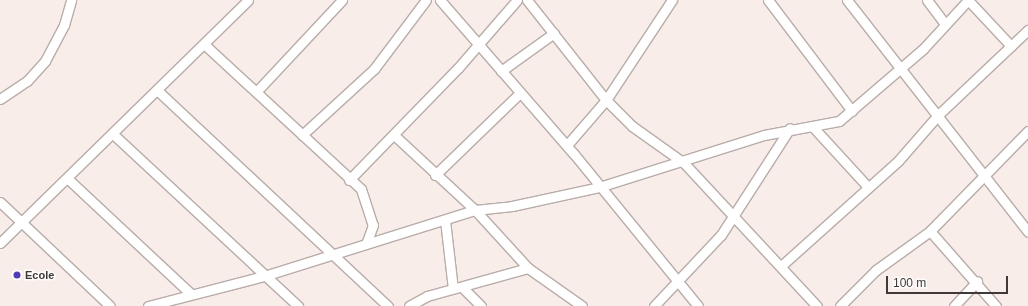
<!DOCTYPE html>
<html>
<head>
<meta charset="utf-8">
<style>
  body { margin:0 }
  #map { position:relative; width:1028px; height:306px; overflow:hidden; background:#f8ede8; font-family:Helvetica,sans-serif }
  div>[style] { position:absolute }
  [style*='--x'] { left:calc(var(--x)*1px); top:calc(var(--y)*1px); width:calc(var(--w)*1px); rotate:calc(var(--a)*1deg) }
  .roads { filter:drop-shadow(1px 0 #b8ada9) drop-shadow(-1px 0 #b8ada9) drop-shadow(0 1px #b8ada9) drop-shadow(0 -1px #b8ada9) }
  .minor>* { height:9px; margin:-4.5px; padding:0 4.5px; transform-origin:4.5px; border-radius:4.5px; background:#fff }
  .dots>* { width:11px; height:11px; translate:-50% -50%; box-sizing:border-box; border:2px solid #fefcfb; border-radius:50% }
  span { translate:-50% -50%; white-space:nowrap; text-align:center; line-height:1.15; -webkit-text-stroke:3px #fefcfb; paint-order:stroke }
  .poi-label { font-size:11px; color:#3f3a38; font-weight:700 }
  .left { translate:0 -50%; text-align:left }
  .scale { position:absolute; left:886px; top:276px; width:122px; height:18px; box-sizing:border-box; border:2px solid #3f3a38; border-top:0; padding-left:5px; font-size:12px; line-height:14px; white-space:nowrap; color:#3f3a38; -webkit-text-stroke:3px #fefcfb; paint-order:stroke }
</style>
</head>
<body>
<div id="map">
  <div class="roads">
    <div class="minor">
      <i style="--x:440;--y:0;--w:204;--a:49"></i>
      <i style="--x:574;--y:154;--w:196;--a:50.8"></i>
      <i style="--x:527;--y:0;--w:127;--a:51.7"></i>
      <i style="--x:606;--y:100;--w:37;--a:45"></i>
      <i style="--x:632;--y:126;--w:64;--a:35.4"></i>
      <i style="--x:684;--y:163;--w:195;--a:47.1"></i>
      <i style="--x:768;--y:0;--w:139;--a:52.9"></i>
      <i style="--x:847;--y:0;--w:294;--a:52"></i>
      <i style="--x:927;--y:0;--w:30;--a:53"></i>
      <i style="--x:968;--y:0;--w:63;--a:46.9"></i>
      <i style="--x:205;--y:45;--w:212;--a:42.7"></i>
      <i style="--x:361;--y:189;--w:38;--a:72"></i>
      <i style="--x:373;--y:225;--w:20;--a:110"></i>
      <i style="--x:501;--y:71;--w:65;--a:-35.6"></i>
      <i style="--x:158;--y:91;--w:315;--a:43.1"></i>
      <i style="--x:256;--y:92;--w:126;--a:-46.9"></i>
      <i style="--x:0;--y:99;--w:32;--a:-34"></i>
      <i style="--x:27;--y:81;--w:27;--a:-48"></i>
      <i style="--x:45;--y:61;--w:41;--a:-62.2"></i>
      <i style="--x:64;--y:25;--w:26;--a:-74"></i>
      <i style="--x:813;--y:127;--w:80;--a:47.5"></i>
      <i style="--x:113;--y:134;--w:253;--a:42.9"></i>
      <i style="--x:302;--y:135;--w:98;--a:-42.5"></i>
      <i style="--x:374;--y:69;--w:86;--a:-53"></i>
      <i style="--x:394;--y:135;--w:110;--a:42.8"></i>
      <i style="--x:475;--y:210;--w:79;--a:47.6"></i>
      <i style="--x:528;--y:268;--w:66;--a:35.1"></i>
      <i style="--x:567;--y:145;--w:60;--a:-49.1"></i>
      <i style="--x:606;--y:100;--w:120;--a:-56.6"></i>
      <i style="--x:435;--y:175;--w:118;--a:-44"></i>
      <i style="--x:67;--y:178;--w:170;--a:43.1"></i>
      <i style="--x:349;--y:180;--w:156;--a:-45.8"></i>
      <i style="--x:458;--y:68;--w:90;--a:-49.1"></i>
      <i style="--x:0;--y:202;--w:151;--a:43.4"></i>
      <i style="--x:445;--y:220;--w:69;--a:83.4"></i>
      <i style="--x:930;--y:231;--w:100;--a:48.7"></i>
      <i style="--x:0;--y:243;--w:347;--a:-44.4"></i>
      <i style="--x:781;--y:266;--w:157;--a:-41.9"></i>
      <i style="--x:898;--y:161;--w:61;--a:-49"></i>
      <i style="--x:938;--y:115;--w:124;--a:-43.4"></i>
      <i style="--x:462;--y:287;--w:27;--a:45"></i>
      <i style="--x:148;--y:306;--w:120;--a:-14.5"></i>
      <i style="--x:264;--y:276;--w:221;--a:-17.4"></i>
      <i style="--x:475;--y:210;--w:37;--a:-6"></i>
      <i style="--x:512;--y:206;--w:89;--a:-12.3"></i>
      <i style="--x:599;--y:187;--w:173;--a:-17.5"></i>
      <i style="--x:764;--y:135;--w:76;--a:-10.6"></i>
      <i style="--x:839;--y:121;--w:111;--a:-40.6"></i>
      <i style="--x:923;--y:49;--w:67;--a:-47.4"></i>
      <i style="--x:409;--y:306;--w:21;--a:-29"></i>
      <i style="--x:427;--y:296;--w:105;--a:-15.5"></i>
      <i style="--x:654;--y:306;--w:98;--a:-46.7"></i>
      <i style="--x:721;--y:235;--w:127;--a:-57.2"></i>
      <i style="--x:840;--y:306;--w:51;--a:-45"></i>
      <i style="--x:876;--y:270;--w:67;--a:-35.8"></i>
      <i style="--x:930;--y:231;--w:140;--a:-45.6"></i>
      <i style="--x:954;--y:306;--w:34;--a:-47"></i>
    </div>
  </div>
  <div class="dots">
    <i style="left:17px;top:275px;background:#533db5"></i>
  </div>
  <div class="poi-label">
    <span class="left" style="left:25px;top:275px">Ecole</span>
  </div>
  <div class="scale">100 m</div>
</div>
</body>
</html>
